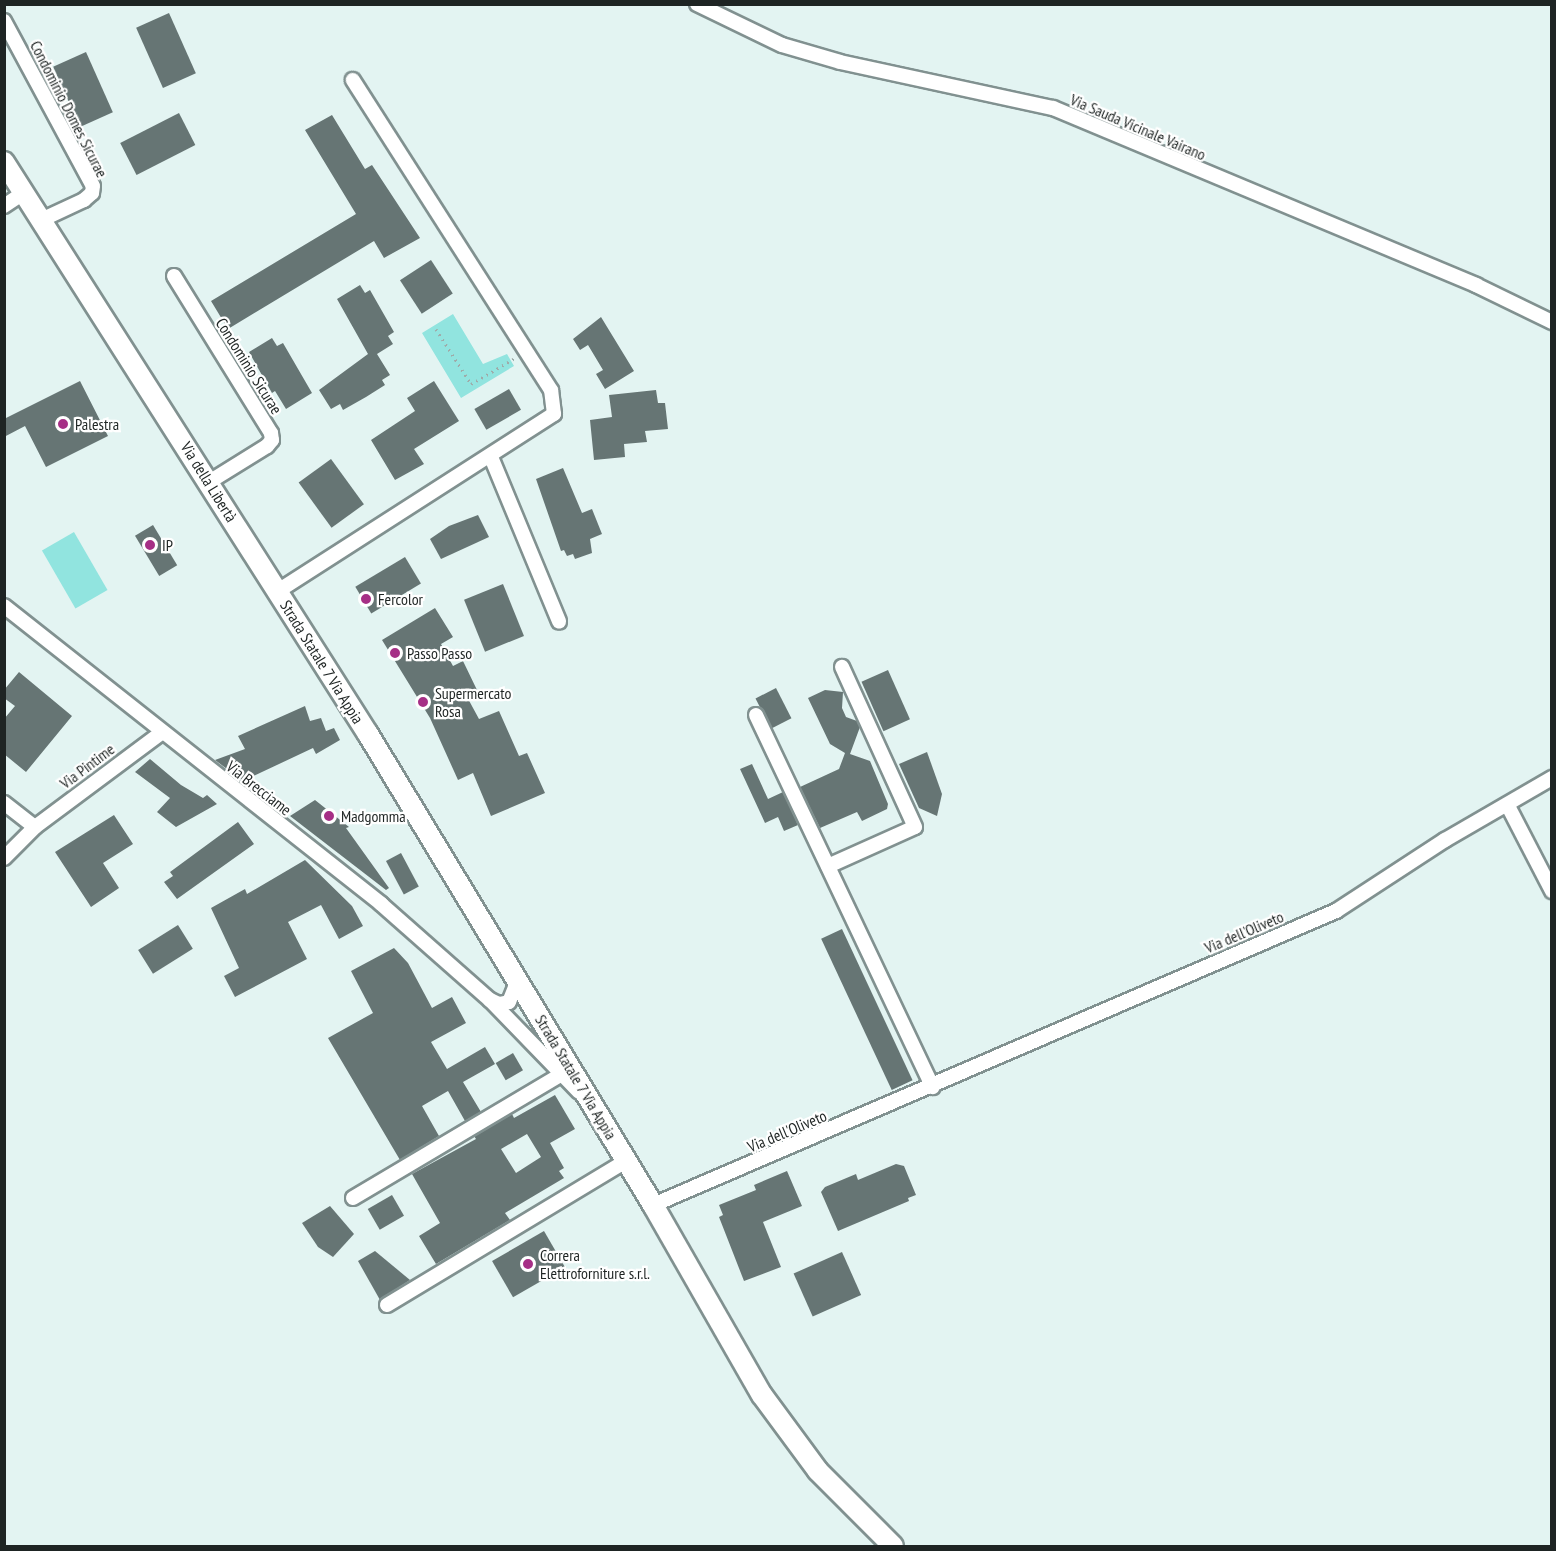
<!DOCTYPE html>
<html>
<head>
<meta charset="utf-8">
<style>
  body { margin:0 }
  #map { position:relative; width:1556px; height:1551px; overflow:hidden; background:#e3f4f2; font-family:"PT Sans Narrow",sans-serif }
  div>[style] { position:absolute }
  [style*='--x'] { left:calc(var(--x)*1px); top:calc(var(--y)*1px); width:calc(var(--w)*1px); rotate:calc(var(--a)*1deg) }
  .green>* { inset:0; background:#91e4df; transform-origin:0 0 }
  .building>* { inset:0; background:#667574; transform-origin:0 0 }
  .path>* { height:3px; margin-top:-1.5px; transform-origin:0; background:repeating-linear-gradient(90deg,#9eaba9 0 1.5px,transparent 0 6px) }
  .roads { filter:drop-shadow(2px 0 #819190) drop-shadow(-2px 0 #819190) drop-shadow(0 2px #819190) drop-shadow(0 -2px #819190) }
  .minor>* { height:14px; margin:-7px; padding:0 7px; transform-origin:7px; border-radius:7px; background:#fff }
  .secondary>* { height:20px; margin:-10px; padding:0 10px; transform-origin:10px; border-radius:10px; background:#fff }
  .dots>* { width:16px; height:16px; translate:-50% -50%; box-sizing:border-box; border:3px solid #fff; border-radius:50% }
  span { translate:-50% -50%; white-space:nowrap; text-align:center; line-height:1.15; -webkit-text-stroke:4.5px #fff; paint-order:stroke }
  .street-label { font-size:16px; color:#1e2423 }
  .poi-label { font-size:16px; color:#1e2423 }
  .left { translate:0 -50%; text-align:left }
  .frame { position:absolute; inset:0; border:6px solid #1e2423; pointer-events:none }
</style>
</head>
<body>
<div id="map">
  <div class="green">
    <i style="clip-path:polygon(453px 314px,483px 364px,507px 354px,514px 366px,461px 398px,422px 333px)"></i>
    <i style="left:74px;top:532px;width:67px;height:37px;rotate:60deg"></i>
  </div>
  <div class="building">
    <i style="left:169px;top:13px;width:66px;height:36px;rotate:66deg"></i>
    <i style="left:86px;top:52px;width:66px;height:36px;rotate:66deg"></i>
    <i style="left:179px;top:113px;width:36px;height:66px;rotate:63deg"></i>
    <i style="clip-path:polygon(332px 115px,365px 169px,372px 165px,420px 238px,384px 258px,374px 241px,228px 329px,211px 301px,356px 214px,305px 130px)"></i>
    <i style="left:431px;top:260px;width:40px;height:37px;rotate:57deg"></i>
    <i style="clip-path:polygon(360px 285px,365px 293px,370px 290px,394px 332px,388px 336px,393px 344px,377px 354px,390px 375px,382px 380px,385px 385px,366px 397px,343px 410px,340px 404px,331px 409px,319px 390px,368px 354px,337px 299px)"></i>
    <i style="clip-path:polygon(601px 317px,634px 371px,605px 389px,596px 374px,603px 370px,588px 345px,580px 350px,573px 339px)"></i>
    <i style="clip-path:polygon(272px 338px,277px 346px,283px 343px,312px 393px,286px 409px,275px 391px,272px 393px,249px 352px)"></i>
    <i style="clip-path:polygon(80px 381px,108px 436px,46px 467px,25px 426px,4px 437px,4px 419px)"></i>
    <i style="clip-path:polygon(434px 381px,459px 421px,414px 449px,424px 464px,395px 480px,371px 440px,415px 411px,407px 398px)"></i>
    <i style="left:509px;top:389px;width:24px;height:40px;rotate:60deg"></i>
    <i style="clip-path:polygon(656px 390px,658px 403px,665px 403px,668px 429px,645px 431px,647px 442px,624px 444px,625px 457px,594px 460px,590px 420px,612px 417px,609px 395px)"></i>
    <i style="left:331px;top:459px;width:56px;height:40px;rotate:54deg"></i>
    <i style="clip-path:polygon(563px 468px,582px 513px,592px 509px,602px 534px,590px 539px,592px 553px,575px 559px,573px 554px,567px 556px,564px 550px,561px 551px,536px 479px)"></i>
    <i style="clip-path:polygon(478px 515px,489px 537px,441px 559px,430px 539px,449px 526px)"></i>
    <i style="left:153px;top:525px;width:47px;height:21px;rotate:59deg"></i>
    <i style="left:405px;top:557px;width:31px;height:58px;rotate:59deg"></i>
    <i style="left:503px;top:584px;width:56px;height:42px;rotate:68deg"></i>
    <i style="clip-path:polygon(435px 608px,453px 637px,441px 644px,453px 666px,463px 661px,477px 690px,466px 695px,479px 719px,499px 711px,519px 756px,527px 753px,545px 793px,491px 816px,473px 773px,458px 780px,430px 718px,382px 640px)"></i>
    <i style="left:888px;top:670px;width:54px;height:29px;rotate:66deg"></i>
    <i style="clip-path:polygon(19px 672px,72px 716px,26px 772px,4px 754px,4px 719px,15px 706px,4px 698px,4px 690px)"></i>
    <i style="left:776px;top:688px;width:34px;height:23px;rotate:63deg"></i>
    <i style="clip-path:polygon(825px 690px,843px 692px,842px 708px,846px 717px,857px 721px,860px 727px,850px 754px,870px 761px,888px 804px,887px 809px,862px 821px,857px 812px,820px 828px,800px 787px,839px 769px,845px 753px,830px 744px,808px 698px)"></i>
    <i style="clip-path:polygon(305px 706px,310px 721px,321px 718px,326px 731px,334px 728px,340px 740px,316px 754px,313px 748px,243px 781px,215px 760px,245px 749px,238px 736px)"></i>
    <i style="clip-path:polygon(927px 752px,942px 794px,937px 816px,919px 808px,899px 764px)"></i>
    <i style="clip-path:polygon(150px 759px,181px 785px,203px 798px,207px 795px,217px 804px,176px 827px,157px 812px,170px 798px,135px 772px)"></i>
    <i style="clip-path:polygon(752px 764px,768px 799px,783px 792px,798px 825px,784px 831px,778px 817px,765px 823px,740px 769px)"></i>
    <i style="clip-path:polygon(315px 800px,349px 827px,346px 828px,389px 888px,386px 890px,290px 816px)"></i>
    <i style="clip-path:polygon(114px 815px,133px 844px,103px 863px,119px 888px,91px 907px,55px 852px)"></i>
    <i style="clip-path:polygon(238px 822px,254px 844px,177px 899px,164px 882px,173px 876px,170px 872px)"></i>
    <i style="left:401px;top:853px;width:38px;height:17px;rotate:62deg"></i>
    <i style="clip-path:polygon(305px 860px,352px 906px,363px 926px,339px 939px,321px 905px,288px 922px,307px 959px,235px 997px,224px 976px,239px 968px,211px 908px,245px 889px,247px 894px)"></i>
    <i style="left:178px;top:925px;width:28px;height:47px;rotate:58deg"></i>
    <i style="left:842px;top:929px;width:167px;height:23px;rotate:65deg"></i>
    <i style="clip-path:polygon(394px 948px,408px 963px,432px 1008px,452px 997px,466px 1023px,431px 1042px,447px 1069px,485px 1047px,495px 1064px,463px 1082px,481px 1112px,465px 1121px,448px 1091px,422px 1106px,439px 1136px,400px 1160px,328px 1038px,373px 1013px,351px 971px)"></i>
    <i style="left:513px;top:1053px;width:20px;height:20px;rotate:60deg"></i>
    <i style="clip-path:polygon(evenodd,555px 1095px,575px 1129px,550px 1143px,564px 1168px,559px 1171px,564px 1178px,505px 1213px,510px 1220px,436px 1264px,419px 1236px,440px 1223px,412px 1174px,476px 1139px,474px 1136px,512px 1114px,514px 1118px,555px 1095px,527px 1134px,541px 1157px,516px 1173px,501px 1149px,527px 1134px)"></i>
    <i style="clip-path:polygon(896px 1164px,904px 1166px,916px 1195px,908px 1198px,909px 1201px,838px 1231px,821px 1192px,825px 1187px,856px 1174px,858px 1180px)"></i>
    <i style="clip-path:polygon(787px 1171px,802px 1206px,763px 1222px,781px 1267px,744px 1281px,719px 1217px,723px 1215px,719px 1205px,756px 1190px,754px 1185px)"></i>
    <i style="left:392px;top:1195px;width:24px;height:28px;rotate:60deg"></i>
    <i style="clip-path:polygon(330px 1206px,354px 1234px,333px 1257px,318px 1247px,302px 1223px)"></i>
    <i style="left:544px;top:1231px;width:42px;height:60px;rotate:60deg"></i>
    <i style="clip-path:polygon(375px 1251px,410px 1280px,380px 1300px,358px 1261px)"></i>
    <i style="left:842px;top:1252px;width:47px;height:53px;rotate:66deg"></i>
  </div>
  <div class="path">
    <i style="--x:436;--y:329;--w:65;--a:57.5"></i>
    <i style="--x:471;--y:384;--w:51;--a:-30.6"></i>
  </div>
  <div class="roads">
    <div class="minor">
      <i style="--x:697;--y:4;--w:94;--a:25.8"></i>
      <i style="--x:782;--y:45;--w:60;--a:16.3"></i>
      <i style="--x:840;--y:62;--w:218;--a:12.2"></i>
      <i style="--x:1053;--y:108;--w:459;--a:22.7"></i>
      <i style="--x:1476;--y:285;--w:85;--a:26"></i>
      <i style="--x:4;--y:21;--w:187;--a:61.7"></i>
      <i style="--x:93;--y:186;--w:7;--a:98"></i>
      <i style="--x:92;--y:193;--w:11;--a:139"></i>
      <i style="--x:84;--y:200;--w:47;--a:155.1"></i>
      <i style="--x:4;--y:206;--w:23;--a:-34"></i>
      <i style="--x:174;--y:276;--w:185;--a:58.3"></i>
      <i style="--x:271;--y:433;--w:7;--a:82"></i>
      <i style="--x:272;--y:440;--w:8;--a:130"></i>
      <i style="--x:267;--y:446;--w:68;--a:148.2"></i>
      <i style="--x:491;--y:457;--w:178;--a:67.5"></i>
      <i style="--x:278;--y:591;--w:328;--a:-32.7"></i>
      <i style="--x:554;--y:414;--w:24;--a:-97"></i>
      <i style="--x:551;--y:390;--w:368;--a:-122.6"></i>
      <i style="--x:4;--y:606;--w:481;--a:38.3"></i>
      <i style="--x:381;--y:904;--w:145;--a:41.4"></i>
      <i style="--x:490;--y:1000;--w:128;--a:45.9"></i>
      <i style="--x:756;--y:715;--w:412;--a:64.6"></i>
      <i style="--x:4;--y:803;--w:39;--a:38"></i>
      <i style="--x:35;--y:827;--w:157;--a:-36.7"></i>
      <i style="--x:1508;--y:806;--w:96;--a:62.6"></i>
      <i style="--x:4;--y:858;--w:44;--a:-45"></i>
      <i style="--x:828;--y:866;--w:95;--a:-24.1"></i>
      <i style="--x:915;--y:827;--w:176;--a:-114.5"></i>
      <i style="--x:490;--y:1000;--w:10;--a:24"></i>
      <i style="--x:499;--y:1004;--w:10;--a:-11"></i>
      <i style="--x:509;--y:1002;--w:24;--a:-68"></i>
      <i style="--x:353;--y:1198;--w:241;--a:-30.7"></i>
      <i style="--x:653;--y:1205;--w:744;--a:-23.29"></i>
      <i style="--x:1336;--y:911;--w:130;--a:-33.1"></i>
      <i style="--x:1445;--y:840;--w:124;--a:-30.1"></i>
      <i style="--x:387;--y:1305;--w:279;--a:-31.1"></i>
    </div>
    <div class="secondary">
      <i style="--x:4;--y:162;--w:678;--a:57.53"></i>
      <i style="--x:368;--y:734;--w:551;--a:58.82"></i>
      <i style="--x:653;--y:1205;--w:219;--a:60.2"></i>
      <i style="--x:762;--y:1395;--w:94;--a:53.6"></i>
      <i style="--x:818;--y:1471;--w:106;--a:45"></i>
    </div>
  </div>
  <div class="dots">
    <i style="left:63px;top:424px;background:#a62f86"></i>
    <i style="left:150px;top:545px;background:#a62f86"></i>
    <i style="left:366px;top:599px;background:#a62f86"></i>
    <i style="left:395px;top:653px;background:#a62f86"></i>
    <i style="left:423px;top:702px;background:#a62f86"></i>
    <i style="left:329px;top:816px;background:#a62f86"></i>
    <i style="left:528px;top:1264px;background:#a62f86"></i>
  </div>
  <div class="street-label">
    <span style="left:69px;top:109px;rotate:63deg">Condominio Domes Sicurae</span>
    <span style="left:1138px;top:127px;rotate:23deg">Via Sauda Vicinale Vairano</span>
    <span style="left:249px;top:366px;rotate:58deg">Condominio Sicurae</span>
    <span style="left:209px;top:482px;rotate:58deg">Via della Libertà</span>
    <span style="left:322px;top:662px;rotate:58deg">Strada Statale 7 Via Appia</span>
    <span style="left:87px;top:766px;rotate:-37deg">Via Pintime</span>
    <span style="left:259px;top:788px;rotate:38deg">Via Brecciame</span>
    <span style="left:1244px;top:932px;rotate:-23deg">Via dell'Oliveto</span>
    <span style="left:576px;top:1077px;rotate:59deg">Strada Statale 7 Via Appia</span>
    <span style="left:787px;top:1131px;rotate:-23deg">Via dell'Oliveto</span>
  </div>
  <div class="poi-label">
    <span class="left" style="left:75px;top:424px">Palestra</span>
    <span class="left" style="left:162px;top:545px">IP</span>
    <span class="left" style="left:378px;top:599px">Fercolor</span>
    <span class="left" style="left:407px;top:653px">Passo Passo</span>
    <span class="left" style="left:435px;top:702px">Supermercato<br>Rosa</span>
    <span class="left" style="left:341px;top:816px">Madgomma</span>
    <span class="left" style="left:540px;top:1264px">Correra<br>Elettroforniture s.r.l.</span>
  </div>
  <div class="frame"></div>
</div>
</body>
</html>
